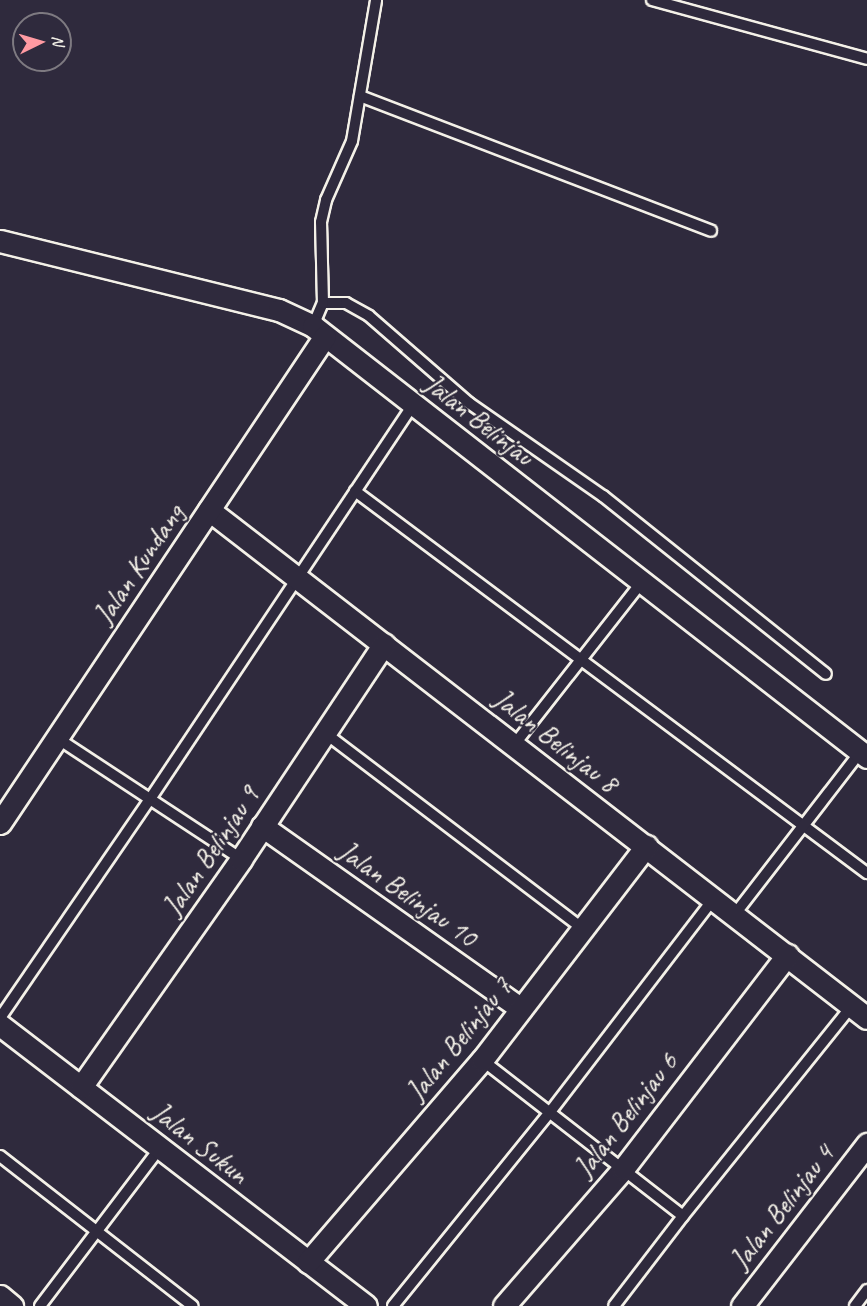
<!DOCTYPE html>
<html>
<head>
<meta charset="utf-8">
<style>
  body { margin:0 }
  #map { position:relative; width:867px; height:1306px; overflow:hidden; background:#2f2a3d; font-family:Caveat,sans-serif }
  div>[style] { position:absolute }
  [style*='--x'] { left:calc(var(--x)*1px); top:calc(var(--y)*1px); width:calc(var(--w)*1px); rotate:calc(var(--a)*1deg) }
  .roads { filter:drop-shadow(2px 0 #f4f1e8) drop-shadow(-2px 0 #f4f1e8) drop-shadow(0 2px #f4f1e8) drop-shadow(0 -2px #f4f1e8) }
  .service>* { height:10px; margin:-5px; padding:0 5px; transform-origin:5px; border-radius:5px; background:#2f2a3d }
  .minor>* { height:21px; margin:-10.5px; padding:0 10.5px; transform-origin:10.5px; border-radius:10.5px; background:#2f2a3d }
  span { translate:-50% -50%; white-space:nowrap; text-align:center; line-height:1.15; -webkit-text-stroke:4.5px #2f2a3d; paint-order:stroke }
  .street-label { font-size:28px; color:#f4f1e8 }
  .north { position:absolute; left:12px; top:12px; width:60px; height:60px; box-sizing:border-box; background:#2f2a3d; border:2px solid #7e7a81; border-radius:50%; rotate:85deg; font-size:16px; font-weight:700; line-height:24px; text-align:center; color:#f4f1e8 }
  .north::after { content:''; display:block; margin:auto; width:21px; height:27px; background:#ff9aa2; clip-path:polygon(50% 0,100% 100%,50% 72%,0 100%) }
</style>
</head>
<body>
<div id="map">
  <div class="roads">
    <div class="service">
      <i style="--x:652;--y:0;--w:223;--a:15.3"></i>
      <i style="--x:360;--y:96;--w:376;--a:21"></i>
      <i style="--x:323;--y:303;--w:23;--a:0"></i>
      <i style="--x:346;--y:303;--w:26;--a:29"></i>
      <i style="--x:369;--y:316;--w:133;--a:41"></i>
      <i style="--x:469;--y:403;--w:163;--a:34.8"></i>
      <i style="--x:603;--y:496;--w:285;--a:38.6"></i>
      <i style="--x:313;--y:326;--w:25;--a:-67"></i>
      <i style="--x:323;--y:303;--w:81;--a:-91.4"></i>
      <i style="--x:321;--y:222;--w:23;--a:-77"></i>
      <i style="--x:326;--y:200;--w:64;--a:-66.2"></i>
      <i style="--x:352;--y:141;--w:143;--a:-80.3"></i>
      <i style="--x:355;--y:491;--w:639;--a:36.73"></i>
      <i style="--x:325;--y:733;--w:324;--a:37.2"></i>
      <i style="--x:57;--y:738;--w:220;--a:33.3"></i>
      <i style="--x:514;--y:745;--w:207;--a:-51.9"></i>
      <i style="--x:735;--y:914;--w:205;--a:-52.3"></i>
      <i style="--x:0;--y:1018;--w:265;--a:-55.6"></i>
      <i style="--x:150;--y:799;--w:475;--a:-56.3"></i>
      <i style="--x:482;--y:1060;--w:254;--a:37.8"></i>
      <i style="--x:683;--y:1216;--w:113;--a:127.5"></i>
      <i style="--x:0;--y:1156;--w:244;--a:37.9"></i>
      <i style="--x:683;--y:1216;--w:270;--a:-51.2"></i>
      <i style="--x:40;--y:1306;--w:198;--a:-52.8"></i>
      <i style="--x:393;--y:1306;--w:250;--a:-51"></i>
      <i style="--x:550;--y:1112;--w:270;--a:-52.5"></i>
      <i style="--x:855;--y:1306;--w:20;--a:-53"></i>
    </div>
    <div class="minor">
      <i style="--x:0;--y:241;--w:287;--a:13.9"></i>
      <i style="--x:279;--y:310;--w:38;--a:25"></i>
      <i style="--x:313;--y:326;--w:702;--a:37.88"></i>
      <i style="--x:209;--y:510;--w:831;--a:37.67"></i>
      <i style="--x:0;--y:823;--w:585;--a:-56.28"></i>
      <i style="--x:262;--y:826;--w:317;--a:35.2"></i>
      <i style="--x:0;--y:1025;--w:461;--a:37.5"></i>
      <i style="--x:81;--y:1087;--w:279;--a:-54.9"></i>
      <i style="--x:241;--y:859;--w:258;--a:-56.4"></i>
      <i style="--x:308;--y:1262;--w:267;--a:-49.3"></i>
      <i style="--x:482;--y:1060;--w:270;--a:-52.5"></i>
      <i style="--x:0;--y:1296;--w:16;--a:40"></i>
      <i style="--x:504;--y:1306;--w:181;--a:-49"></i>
      <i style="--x:623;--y:1169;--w:270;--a:-52.5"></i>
      <i style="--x:742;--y:1306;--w:205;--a:-52.3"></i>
    </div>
  </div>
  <div class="street-label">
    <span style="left:479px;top:420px;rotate:38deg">Jalan Belinjau</span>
    <span style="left:139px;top:564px;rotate:-56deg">Jalan Kundang</span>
    <span style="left:556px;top:741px;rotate:38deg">Jalan Belinjau 8</span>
    <span style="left:211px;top:851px;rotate:-56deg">Jalan Belinjau 9</span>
    <span style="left:408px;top:894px;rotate:35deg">Jalan Belinjau 10</span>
    <span style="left:459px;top:1039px;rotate:-51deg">Jalan Belinjau 7</span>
    <span style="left:626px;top:1115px;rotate:-52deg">Jalan Belinjau 6</span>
    <span style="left:200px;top:1143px;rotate:38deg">Jalan Sukun</span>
    <span style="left:782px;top:1207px;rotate:-52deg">Jalan Belinjau 4</span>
  </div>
  <div class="north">N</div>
</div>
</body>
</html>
